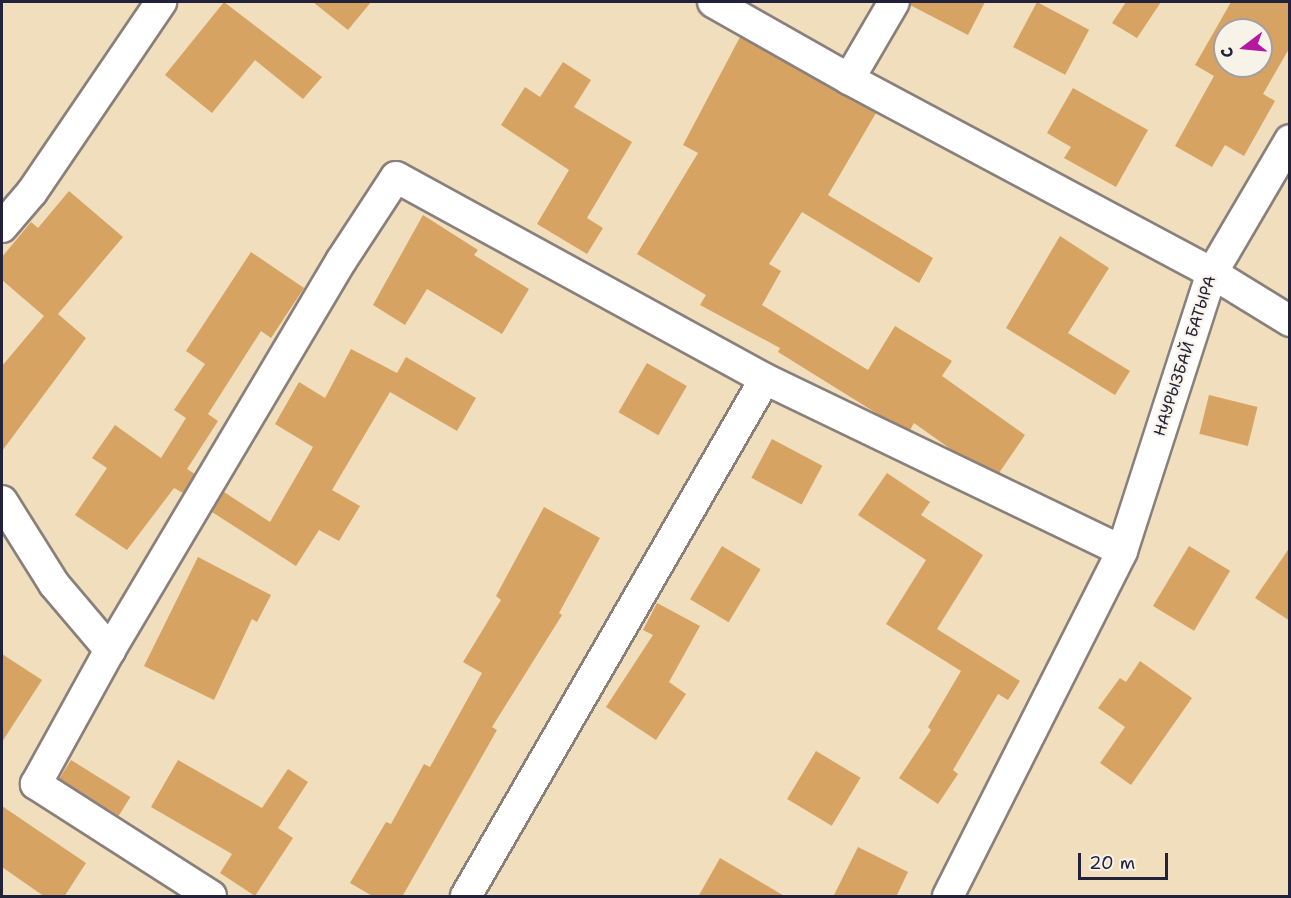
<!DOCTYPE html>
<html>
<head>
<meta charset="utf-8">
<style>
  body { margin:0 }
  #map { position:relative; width:1291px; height:898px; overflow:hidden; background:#f0debd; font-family:"Shantell Sans",sans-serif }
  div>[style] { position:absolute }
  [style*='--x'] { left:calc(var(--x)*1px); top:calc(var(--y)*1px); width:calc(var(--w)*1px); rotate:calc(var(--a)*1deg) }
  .building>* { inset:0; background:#d7a363; transform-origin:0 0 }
  .roads { filter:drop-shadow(2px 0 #89807c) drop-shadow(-2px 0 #89807c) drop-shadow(0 2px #89807c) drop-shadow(0 -2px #89807c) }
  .minor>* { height:30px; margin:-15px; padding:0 15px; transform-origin:15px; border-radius:15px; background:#fff }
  span { translate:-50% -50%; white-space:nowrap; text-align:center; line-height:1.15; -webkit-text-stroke:4.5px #f7f3e8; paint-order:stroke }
  .street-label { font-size:16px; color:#22223b }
  .frame { position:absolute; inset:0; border:3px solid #22223b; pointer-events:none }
  .north { position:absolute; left:1213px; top:18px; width:60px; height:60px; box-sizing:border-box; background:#f7f3e8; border:2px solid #a29fa3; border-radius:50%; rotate:254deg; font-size:16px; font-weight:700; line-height:24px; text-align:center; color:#22223b }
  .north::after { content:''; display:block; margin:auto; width:21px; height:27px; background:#b5179e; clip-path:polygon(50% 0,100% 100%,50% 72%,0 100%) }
  .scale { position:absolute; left:1078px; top:853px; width:90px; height:27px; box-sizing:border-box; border:3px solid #22223b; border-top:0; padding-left:8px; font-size:18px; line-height:21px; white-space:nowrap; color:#22223b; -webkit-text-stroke:4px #f7f3e8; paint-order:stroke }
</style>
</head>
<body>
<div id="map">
  <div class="building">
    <i style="clip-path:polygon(224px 2px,322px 77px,303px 99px,255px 60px,212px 113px,165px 75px)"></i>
    <i style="clip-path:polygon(313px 2px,371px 2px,348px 30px)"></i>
    <i style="clip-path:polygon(911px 2px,985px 2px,968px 35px,910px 5px)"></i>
    <i style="left:1037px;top:2px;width:59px;height:51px;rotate:28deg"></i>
    <i style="clip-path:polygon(1126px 2px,1161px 2px,1137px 38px,1112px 23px)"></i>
    <i style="clip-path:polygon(evenodd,1231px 2px,1290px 2px,1290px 47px,1263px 94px,1275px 101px,1244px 156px,1225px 145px,1212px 167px,1175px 146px,1214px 76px,1195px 65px,1231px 2px,1225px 30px,1261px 30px,1261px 66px,1225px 66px,1225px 30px)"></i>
    <i style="clip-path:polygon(740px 37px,876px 113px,828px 195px,933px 258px,919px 283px,802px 212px,769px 264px,781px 271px,762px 305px,868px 370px,895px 326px,952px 361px,942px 376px,1025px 435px,999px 473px,952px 450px,914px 423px,910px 430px,881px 416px,778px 352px,780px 348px,700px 305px,706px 295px,637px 254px,698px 153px,683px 145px)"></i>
    <i style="clip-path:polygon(563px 62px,591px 80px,574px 107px,632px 142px,587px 218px,603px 228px,587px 254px,537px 224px,569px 170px,501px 125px,525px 87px,540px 97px)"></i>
    <i style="clip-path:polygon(1073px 88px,1148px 130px,1116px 187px,1064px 158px,1071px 147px,1047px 133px)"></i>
    <i style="clip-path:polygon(69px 191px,123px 237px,58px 314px,86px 338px,2px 451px,2px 366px,44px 316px,2px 280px,2px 257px,31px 222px,38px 228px)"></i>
    <i style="clip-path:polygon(423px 215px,478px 250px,474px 255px,529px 289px,502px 334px,427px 289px,405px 325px,373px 305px)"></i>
    <i style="clip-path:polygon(1060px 236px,1109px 268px,1068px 333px,1130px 371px,1115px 395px,1006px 328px)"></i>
    <i style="clip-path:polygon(251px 252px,304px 288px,271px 338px,261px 331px,208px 414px,218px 421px,187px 469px,195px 474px,183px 493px,174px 488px,127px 550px,75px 515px,107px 468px,92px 458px,115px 425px,161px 458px,186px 418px,174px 410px,205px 364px,186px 351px)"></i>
    <i style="clip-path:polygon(351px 349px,397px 373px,406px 357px,476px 398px,457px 431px,390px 392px,332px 490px,360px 506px,339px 541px,319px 530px,296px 566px,212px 512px,224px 492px,270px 522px,313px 447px,275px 424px,299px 382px,325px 398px)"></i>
    <i style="left:647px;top:363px;width:46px;height:57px;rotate:30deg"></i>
    <i style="left:1209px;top:395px;width:50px;height:40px;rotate:14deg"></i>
    <i style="left:772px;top:439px;width:57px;height:44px;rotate:28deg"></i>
    <i style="clip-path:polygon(887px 473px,930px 502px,921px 515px,983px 555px,937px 629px,1020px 681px,1008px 700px,998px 694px,953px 770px,958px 774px,938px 804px,899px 778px,931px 730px,928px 727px,961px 671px,886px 624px,926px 560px,858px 515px)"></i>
    <i style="clip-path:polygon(544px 507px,600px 538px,559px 613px,562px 615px,492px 727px,497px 730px,402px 897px,374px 897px,350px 883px,386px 822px,391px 824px,424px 764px,430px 767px,482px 673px,463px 662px,501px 600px,496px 596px)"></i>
    <i style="left:722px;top:546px;width:45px;height:62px;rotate:31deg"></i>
    <i style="left:1189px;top:546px;width:48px;height:70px;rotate:31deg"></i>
    <i style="clip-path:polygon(1290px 547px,1290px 621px,1255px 598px)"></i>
    <i style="clip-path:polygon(198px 557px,271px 595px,257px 622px,252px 619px,214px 700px,144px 666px)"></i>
    <i style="clip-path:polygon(657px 603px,700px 626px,669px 682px,686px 694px,656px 740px,606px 707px,653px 635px,643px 630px)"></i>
    <i style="clip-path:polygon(2px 654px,42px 680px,2px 742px)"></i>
    <i style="clip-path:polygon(1140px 661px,1192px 698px,1131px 785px,1100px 763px,1125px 727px,1098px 708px,1120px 678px,1126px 682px)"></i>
    <i style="left:816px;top:751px;width:52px;height:56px;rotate:31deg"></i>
    <i style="left:71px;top:760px;width:70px;height:22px;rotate:32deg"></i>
    <i style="clip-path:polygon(178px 760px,262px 808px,288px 769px,308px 782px,278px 828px,293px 838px,255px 896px,220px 873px,232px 854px,151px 807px)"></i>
    <i style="clip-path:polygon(2px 806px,86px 863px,64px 897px,45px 897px,2px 867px)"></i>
    <i style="clip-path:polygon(858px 847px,908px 872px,896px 897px,833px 897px)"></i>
    <i style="clip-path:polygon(720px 858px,786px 897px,698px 897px)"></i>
  </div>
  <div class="roads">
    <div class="minor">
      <i style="--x:713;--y:2;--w:156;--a:29.5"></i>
      <i style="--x:849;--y:79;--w:412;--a:28.1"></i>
      <i style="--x:1212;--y:273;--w:92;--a:31.6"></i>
      <i style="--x:849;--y:79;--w:89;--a:-59.7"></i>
      <i style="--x:2;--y:227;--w:46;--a:-49.4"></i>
      <i style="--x:32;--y:192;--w:230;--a:-55.8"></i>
      <i style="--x:2;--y:501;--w:98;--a:57.9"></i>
      <i style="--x:54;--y:584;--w:87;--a:49.7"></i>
      <i style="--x:211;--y:896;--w:208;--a:-147.4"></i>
      <i style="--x:36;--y:784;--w:153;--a:-61.1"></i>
      <i style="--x:110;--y:650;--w:452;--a:-59.3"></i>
      <i style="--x:341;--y:261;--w:100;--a:-56.8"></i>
      <i style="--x:396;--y:177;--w:421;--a:28.7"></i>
      <i style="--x:765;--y:379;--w:396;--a:25.7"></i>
      <i style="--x:466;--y:896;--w:597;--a:-59.96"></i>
      <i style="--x:948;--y:896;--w:386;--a:-63.2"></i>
      <i style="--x:1122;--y:551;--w:292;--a:-72.1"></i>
      <i style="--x:1212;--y:273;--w:154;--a:-59.6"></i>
    </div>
  </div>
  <div class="street-label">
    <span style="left:1185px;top:356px;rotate:-72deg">НАУРЫЗБАЙ БАТЫРА</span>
  </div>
  <div class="frame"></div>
  <div class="north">С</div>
  <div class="scale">20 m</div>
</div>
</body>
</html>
